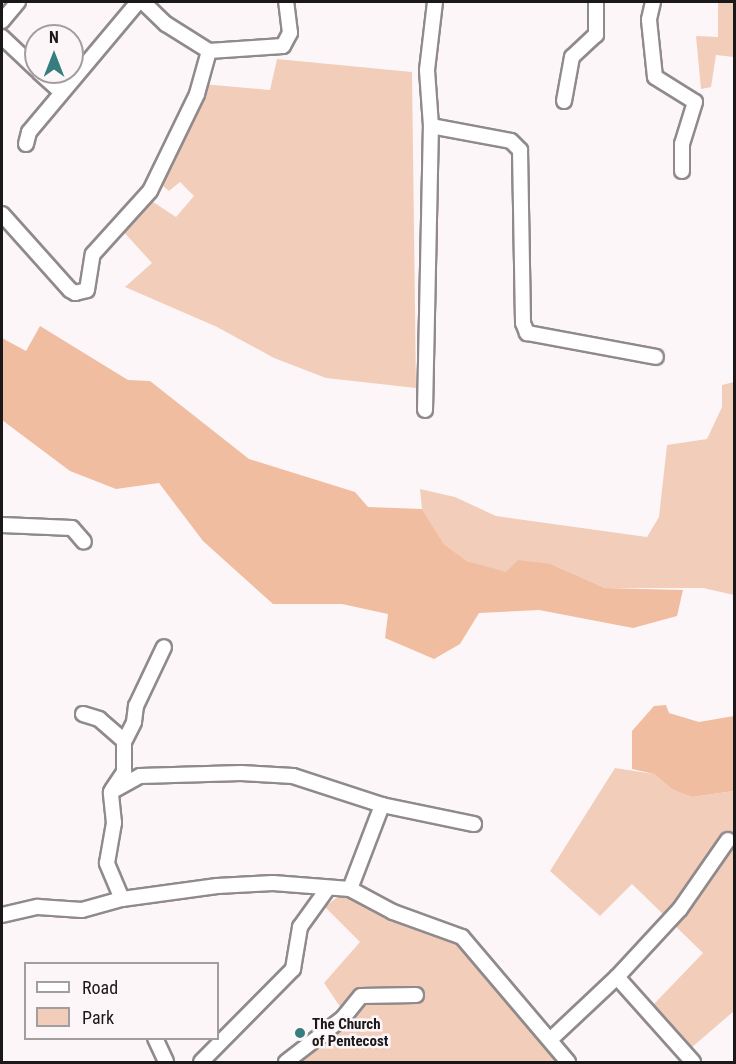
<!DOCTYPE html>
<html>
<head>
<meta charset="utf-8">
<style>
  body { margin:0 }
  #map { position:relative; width:736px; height:1064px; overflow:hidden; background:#fdf6f9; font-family:"Roboto Condensed",sans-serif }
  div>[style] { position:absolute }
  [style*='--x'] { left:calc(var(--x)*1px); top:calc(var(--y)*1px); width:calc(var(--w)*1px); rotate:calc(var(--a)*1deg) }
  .green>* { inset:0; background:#f2ceba }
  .forest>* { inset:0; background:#f0bda0 }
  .roads { filter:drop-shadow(2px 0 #908a8c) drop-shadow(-2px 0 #908a8c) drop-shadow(0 2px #908a8c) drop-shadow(0 -2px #908a8c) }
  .minor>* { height:14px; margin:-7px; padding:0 7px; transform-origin:7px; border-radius:7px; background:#fff }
  .dots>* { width:16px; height:16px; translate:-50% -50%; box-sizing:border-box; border:3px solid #fdf6f9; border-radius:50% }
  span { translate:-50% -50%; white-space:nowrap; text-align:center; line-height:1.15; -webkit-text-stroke:5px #fdf6f9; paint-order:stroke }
  .poi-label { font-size:15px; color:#1a1819; font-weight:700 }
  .left { translate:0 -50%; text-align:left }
  .frame { position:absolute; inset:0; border:3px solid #1a1819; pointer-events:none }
  .legend { position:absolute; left:24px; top:962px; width:195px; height:78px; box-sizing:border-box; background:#fdf6f9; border:2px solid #a29d9f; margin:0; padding:8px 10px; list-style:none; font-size:18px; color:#1a1819 }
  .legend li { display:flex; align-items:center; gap:12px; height:30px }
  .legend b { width:30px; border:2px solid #a29d9f }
  .north { position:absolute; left:24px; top:24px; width:60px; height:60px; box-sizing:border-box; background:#fdf6f9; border:2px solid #a29d9f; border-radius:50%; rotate:0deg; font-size:16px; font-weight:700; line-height:24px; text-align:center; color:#1a1819 }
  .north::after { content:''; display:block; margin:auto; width:21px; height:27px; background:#367e7d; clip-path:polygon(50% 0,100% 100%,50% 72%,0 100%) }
</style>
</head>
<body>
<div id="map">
  <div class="green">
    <i style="clip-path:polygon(734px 2px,734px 57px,716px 55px,711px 87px,701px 89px,696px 36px,718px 37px,718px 3px)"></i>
    <i style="clip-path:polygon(277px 59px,412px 72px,416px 388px,326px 378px,274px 358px,217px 327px,125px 287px,152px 263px,121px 229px,144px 196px,176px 217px,194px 196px,180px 182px,169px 191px,157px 181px,202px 84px,270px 90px)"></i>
    <i style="clip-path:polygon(734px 382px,734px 595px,703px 588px,605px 588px,551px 564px,506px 573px,467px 561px,444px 544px,422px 509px,420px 489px,455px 497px,496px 516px,647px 537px,659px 517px,667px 445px,707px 439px,722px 407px,722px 385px)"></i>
    <i style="clip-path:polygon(615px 768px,654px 774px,673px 790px,692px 797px,734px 791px,734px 1011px,691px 1048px,654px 1004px,703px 953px,632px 884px,600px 916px,550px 871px)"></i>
    <i style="clip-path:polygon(341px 894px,456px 944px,505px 997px,557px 1062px,295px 1062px,347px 1017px,324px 983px,360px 942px,325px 907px)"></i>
  </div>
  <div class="forest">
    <i style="clip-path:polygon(40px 326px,128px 380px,150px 381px,249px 459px,355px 492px,368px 507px,422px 509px,444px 544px,467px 561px,506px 572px,518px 560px,551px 564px,605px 588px,683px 590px,677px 616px,633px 628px,539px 610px,479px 613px,460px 644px,434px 659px,385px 638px,388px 614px,342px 604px,273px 604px,203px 541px,159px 483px,116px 489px,70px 471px,2px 420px,2px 338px,26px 351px)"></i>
    <i style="clip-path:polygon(666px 705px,669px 713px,699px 722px,734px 716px,734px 791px,692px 797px,673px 790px,654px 774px,632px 769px,632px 731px,654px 706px)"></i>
  </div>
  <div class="roads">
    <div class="minor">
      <i style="--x:143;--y:2;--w:32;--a:44"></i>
      <i style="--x:166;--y:24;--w:51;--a:32.1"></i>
      <i style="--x:209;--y:51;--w:74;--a:-3.9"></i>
      <i style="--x:283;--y:46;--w:15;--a:-62"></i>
      <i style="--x:290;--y:33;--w:31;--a:-97"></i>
      <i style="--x:653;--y:2;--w:18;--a:103"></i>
      <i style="--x:649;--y:20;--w:57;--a:84"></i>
      <i style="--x:655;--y:77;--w:47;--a:32"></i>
      <i style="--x:695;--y:102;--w:44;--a:107.2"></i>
      <i style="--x:682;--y:144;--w:27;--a:90"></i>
      <i style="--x:2;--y:21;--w:25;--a:-50"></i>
      <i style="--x:2;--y:37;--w:47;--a:43.3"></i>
      <i style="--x:39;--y:72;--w:30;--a:42"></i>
      <i style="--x:564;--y:101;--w:45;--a:-79.7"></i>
      <i style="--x:572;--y:57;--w:33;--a:-43"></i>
      <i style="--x:596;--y:35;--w:33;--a:-90"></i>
      <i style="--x:431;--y:126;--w:81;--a:10.6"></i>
      <i style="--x:511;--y:141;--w:13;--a:45"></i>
      <i style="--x:520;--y:150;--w:173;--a:89"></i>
      <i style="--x:523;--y:323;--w:11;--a:68"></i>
      <i style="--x:527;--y:333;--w:131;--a:10.5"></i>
      <i style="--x:26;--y:144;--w:12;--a:-76"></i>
      <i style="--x:29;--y:132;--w:170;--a:-50"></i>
      <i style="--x:2;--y:214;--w:102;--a:48.2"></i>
      <i style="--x:70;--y:290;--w:6;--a:31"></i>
      <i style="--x:75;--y:293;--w:12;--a:-14"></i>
      <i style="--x:87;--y:290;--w:36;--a:-81"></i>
      <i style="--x:93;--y:254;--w:85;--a:-47.9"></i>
      <i style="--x:150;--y:191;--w:108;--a:-64.1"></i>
      <i style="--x:197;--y:94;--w:45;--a:-74.4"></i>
      <i style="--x:425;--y:410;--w:284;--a:-88.8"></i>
      <i style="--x:431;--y:126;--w:56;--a:-94.1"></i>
      <i style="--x:427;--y:70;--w:68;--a:-83.3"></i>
      <i style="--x:2;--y:525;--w:70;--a:2.5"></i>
      <i style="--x:72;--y:528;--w:18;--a:49"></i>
      <i style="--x:83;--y:714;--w:17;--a:17"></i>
      <i style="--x:99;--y:719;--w:33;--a:41"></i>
      <i style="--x:112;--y:790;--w:22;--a:-56"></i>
      <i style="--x:124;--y:772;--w:30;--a:-90"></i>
      <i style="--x:124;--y:742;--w:22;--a:-63"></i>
      <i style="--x:134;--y:722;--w:16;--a:-83"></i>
      <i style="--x:136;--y:706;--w:65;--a:-64.6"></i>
      <i style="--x:350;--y:889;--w:90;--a:-69.1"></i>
      <i style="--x:122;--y:899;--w:39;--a:-113"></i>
      <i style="--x:107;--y:863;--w:41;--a:-80.1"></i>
      <i style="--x:114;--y:823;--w:31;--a:-96"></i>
      <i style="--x:111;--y:792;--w:33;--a:-29"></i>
      <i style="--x:140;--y:776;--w:101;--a:-1.7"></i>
      <i style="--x:241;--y:773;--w:52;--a:3.3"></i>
      <i style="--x:293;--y:776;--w:94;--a:18"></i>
      <i style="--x:382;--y:805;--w:94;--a:11.7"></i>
      <i style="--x:2;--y:915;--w:37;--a:-13"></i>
      <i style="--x:38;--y:907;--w:44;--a:3.9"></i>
      <i style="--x:82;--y:910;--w:41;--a:-15.4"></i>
      <i style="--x:122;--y:899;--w:96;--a:-7.8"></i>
      <i style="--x:217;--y:886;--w:56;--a:-3.1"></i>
      <i style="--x:273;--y:883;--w:77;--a:4.5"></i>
      <i style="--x:350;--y:889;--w:49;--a:28.1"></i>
      <i style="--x:393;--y:912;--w:73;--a:19.9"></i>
      <i style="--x:462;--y:937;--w:164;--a:49.7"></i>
      <i style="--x:617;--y:977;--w:114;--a:48.2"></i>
      <i style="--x:155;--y:1038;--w:26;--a:65"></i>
      <i style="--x:551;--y:1039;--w:91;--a:-43.2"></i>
      <i style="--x:617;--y:977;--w:93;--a:-47.2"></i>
      <i style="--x:680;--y:909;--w:84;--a:-55.2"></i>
      <i style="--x:201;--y:1062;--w:131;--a:-45.3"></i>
      <i style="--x:293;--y:969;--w:43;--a:-80.5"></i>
      <i style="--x:300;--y:927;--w:48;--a:-54.3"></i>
      <i style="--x:286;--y:1062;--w:72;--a:-37.7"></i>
      <i style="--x:343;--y:1018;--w:28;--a:-51"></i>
      <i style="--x:361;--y:996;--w:55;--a:-1"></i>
    </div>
  </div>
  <div class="dots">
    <i style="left:300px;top:1033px;background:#367e7d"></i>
  </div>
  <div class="poi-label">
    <span class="left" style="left:312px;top:1033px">The Church<br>of Pentecost</span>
  </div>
  <div class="frame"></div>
  <ul class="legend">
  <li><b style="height:8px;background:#fff"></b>Road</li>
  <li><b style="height:16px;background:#f2ceba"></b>Park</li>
  </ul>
  <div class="north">N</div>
</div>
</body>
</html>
